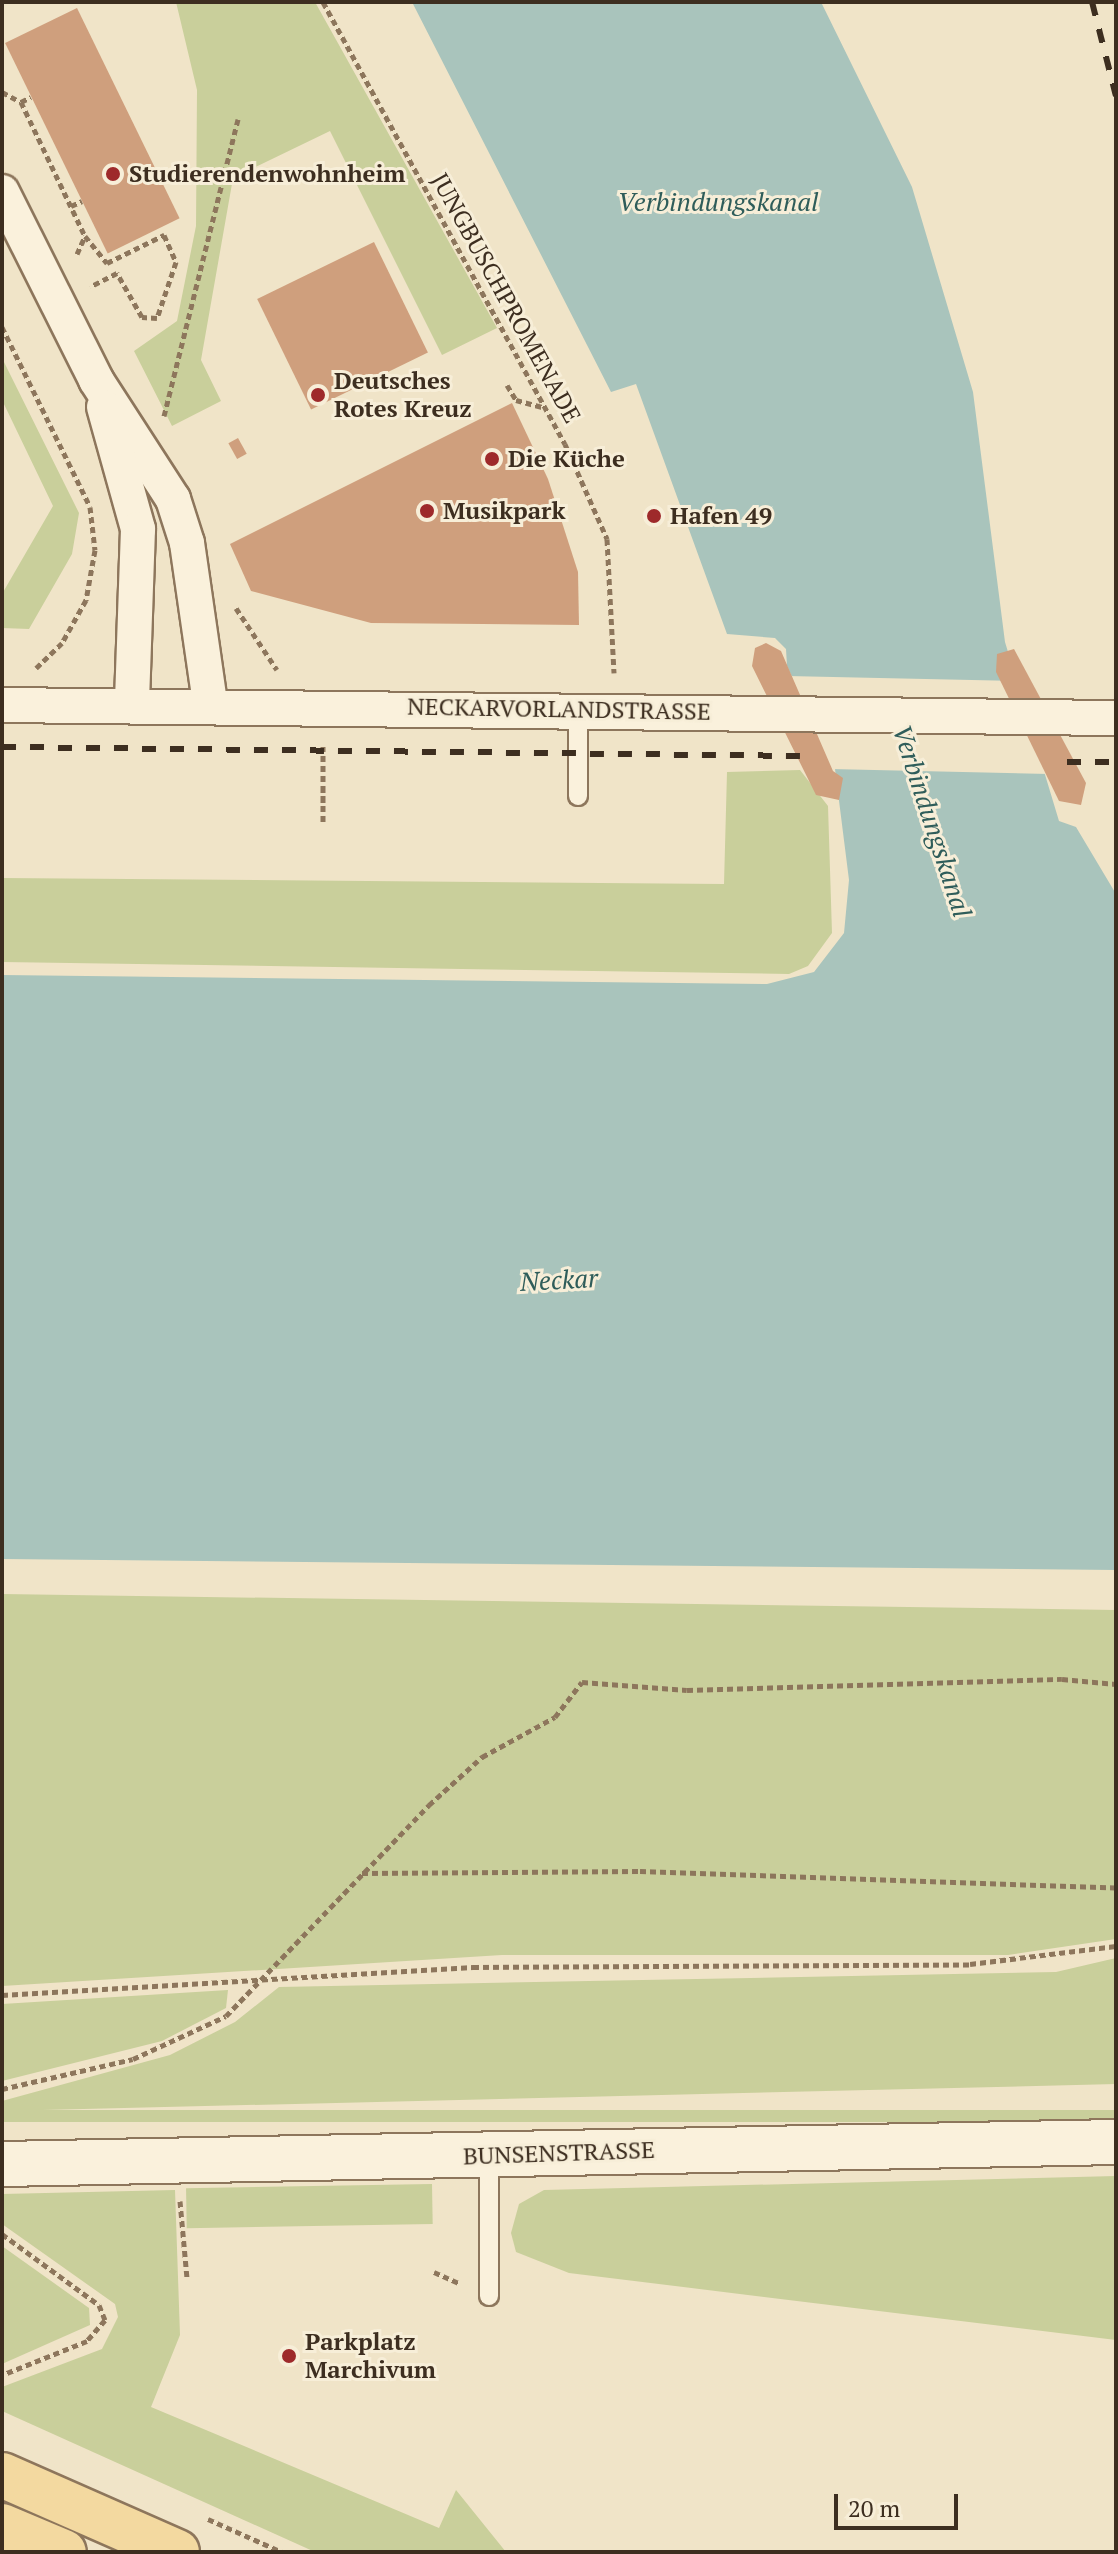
<!DOCTYPE html>
<html>
<head>
<meta charset="utf-8">
<style>
  body { margin:0 }
  #map { position:relative; width:1118px; height:2554px; overflow:hidden; background:#f0e4c8; font-family:"PT Serif",serif }
  div>[style] { position:absolute }
  [style*='--x'] { left:calc(var(--x)*1px); top:calc(var(--y)*1px); width:calc(var(--w)*1px); rotate:calc(var(--a)*1deg) }
  .green>* { inset:0; background:#c9cf9b; transform-origin:0 0 }
  .water>* { inset:0; background:#a9c4bc }
  .pier>* { inset:0; background:#f0e4c8 }
  .building>* { inset:0; background:#cf9f7d; transform-origin:0 0 }
  .path>* { height:5px; margin-top:-2.5px; transform-origin:0; background:repeating-linear-gradient(90deg,#8d765c 0 6px,transparent 0 10px) }
  .roads { filter:drop-shadow(2px 0 #8d765c) drop-shadow(-2px 0 #8d765c) drop-shadow(0 2px #8d765c) drop-shadow(0 -2px #8d765c) }
  .service>* { height:18px; margin:-9px; padding:0 9px; transform-origin:9px; border-radius:9px; background:#faf1dc }
  .minor>* { height:34px; margin:-17px; padding:0 17px; transform-origin:17px; border-radius:17px; background:#faf1dc }
  .tertiary>* { height:44px; margin:-22px; padding:0 22px; transform-origin:22px; border-radius:22px; background:#faf1dc }
  .primary>* { height:44px; margin:-22px; padding:0 22px; transform-origin:22px; border-radius:22px; background:#f3d9a0 }
  .rail>* { height:6px; margin-top:-3px; transform-origin:0; background:repeating-linear-gradient(90deg,#3d2e20 0 14px,transparent 0 28px) }
  .dots>* { width:22px; height:22px; translate:-50% -50%; box-sizing:border-box; border:4px solid #f7eed8; border-radius:50% }
  span { translate:-50% -50%; white-space:nowrap; text-align:center; line-height:1.15; -webkit-text-stroke:6px #f7eed8; paint-order:stroke }
  .poi-label { font-size:24px; color:#3d2e20; font-weight:700 }
  .left { translate:0 -50%; text-align:left }
  .street-label { font-size:24px; color:#3d2e20 }
  .water-label { font-size:26px; color:#2f5d5a; font-style:italic }
  .frame { position:absolute; inset:0; border:4px solid #3d2e20; pointer-events:none }
  .scale { position:absolute; left:834px; top:2494px; width:124px; height:36px; box-sizing:border-box; border:4px solid #3d2e20; border-top:0; padding-left:10px; font-size:24px; line-height:28px; white-space:nowrap; color:#3d2e20; -webkit-text-stroke:6px #f7eed8; paint-order:stroke }
</style>
</head>
<body>
<div id="map">
  <div class="green">
    <i style="clip-path:polygon(176px 2px,315px 2px,497px 328px,442px 355px,330px 131px,233px 178px,201px 360px,221px 401px,172px 426px,134px 351px,177px 321px,196px 226px,197px 90px)"></i>
    <i style="clip-path:polygon(2px 358px,79px 513px,72px 554px,29px 629px,2px 628px,2px 594px,53px 506px,2px 400px)"></i>
    <i style="clip-path:polygon(800px 770px,828px 806px,832px 933px,808px 966px,789px 974px,2px 962px,2px 878px,724px 884px,727px 772px)"></i>
    <i style="clip-path:polygon(2px 1594px,1116px 1610px,1116px 1939px,1008px 1955px,502px 1955px,2px 1986px)"></i>
    <i style="clip-path:polygon(1116px 1958px,1116px 2084px,2px 2111px,2px 2101px,170px 2055px,235px 2022px,279px 1987px,1056px 1972px)"></i>
    <i style="clip-path:polygon(228px 1990px,226px 2008px,162px 2041px,2px 2081px,2px 2004px)"></i>
    <i style="left:1116px;top:2110px;width:12px;height:1114px;rotate:90deg"></i>
    <i style="clip-path:polygon(1116px 2176px,1116px 2340px,569px 2273px,516px 2252px,511px 2233px,519px 2204px,544px 2190px)"></i>
    <i style="left:432px;top:2184px;width:40px;height:246px;rotate:89deg"></i>
    <i style="clip-path:polygon(175px 2190px,180px 2335px,151px 2407px,439px 2528px,456px 2490px,506px 2552px,315px 2552px,2px 2411px,2px 2387px,102px 2349px,118px 2317px,115px 2304px,2px 2224px,2px 2194px)"></i>
    <i style="clip-path:polygon(2px 2246px,89px 2308px,90px 2325px,2px 2364px)"></i>
  </div>
  <div class="water">
    <i style="clip-path:polygon(412px 2px,821px 2px,912px 187px,973px 392px,1005px 642px,1059px 821px,1076px 827px,1116px 894px,1116px 1570px,2px 1559px,2px 975px,767px 984px,814px 972px,844px 933px,849px 880px,835px 769px,787px 666px,786px 649px,775px 638px,727px 634px,636px 384px,611px 392px)"></i>
  </div>
  <div class="pier">
    <i style="clip-path:polygon(787px 676px,1021px 681px,1049px 774px,830px 769px)"></i>
  </div>
  <div class="building">
    <i style="left:77px;top:8px;width:234px;height:80px;rotate:64deg"></i>
    <i style="left:374px;top:242px;width:123px;height:130px;rotate:64deg"></i>
    <i style="clip-path:polygon(512px 403px,548px 479px,578px 572px,579px 625px,371px 623px,251px 591px,230px 544px)"></i>
    <i style="left:238px;top:438px;width:18px;height:11px;rotate:61deg"></i>
    <i style="clip-path:polygon(766px 643px,781px 651px,833px 771px,843px 778px,839px 800px,816px 795px,752px 666px,755px 648px)"></i>
    <i style="clip-path:polygon(1014px 649px,1086px 783px,1081px 805px,1059px 801px,996px 672px,997px 654px)"></i>
  </div>
  <div class="path">
    <i style="--x:323;--y:2;--w:504;--a:61.3"></i>
    <i style="--x:565;--y:444;--w:104;--a:66.1"></i>
    <i style="--x:607;--y:539;--w:134;--a:87"></i>
    <i style="--x:2;--y:92;--w:21;--a:28"></i>
    <i style="--x:21;--y:102;--w:148;--a:64.5"></i>
    <i style="--x:85;--y:236;--w:35;--a:51"></i>
    <i style="--x:107;--y:263;--w:64;--a:-26.2"></i>
    <i style="--x:164;--y:235;--w:30;--a:66"></i>
    <i style="--x:176;--y:262;--w:59;--a:108.7"></i>
    <i style="--x:157;--y:318;--w:15;--a:-176"></i>
    <i style="--x:142;--y:317;--w:51;--a:-119.6"></i>
    <i style="--x:117;--y:273;--w:30;--a:153"></i>
    <i style="--x:21;--y:102;--w:11;--a:-27"></i>
    <i style="--x:71;--y:206;--w:12;--a:-24"></i>
    <i style="--x:77;--y:254;--w:20;--a:-66"></i>
    <i style="--x:2;--y:327;--w:200;--a:63.9"></i>
    <i style="--x:90;--y:507;--w:43;--a:83.4"></i>
    <i style="--x:95;--y:550;--w:51;--a:100.2"></i>
    <i style="--x:86;--y:600;--w:49;--a:119.2"></i>
    <i style="--x:62;--y:643;--w:36;--a:136"></i>
    <i style="--x:507;--y:385;--w:17;--a:59"></i>
    <i style="--x:516;--y:400;--w:31;--a:15"></i>
    <i style="--x:164;--y:416;--w:306;--a:-76"></i>
    <i style="--x:236;--y:608;--w:74;--a:56.5"></i>
    <i style="--x:323;--y:746;--w:79;--a:90"></i>
    <i style="--x:362;--y:1873;--w:278;--a:-0.4"></i>
    <i style="--x:640;--y:1871;--w:476;--a:2"></i>
    <i style="--x:2;--y:1995;--w:472;--a:-3.4"></i>
    <i style="--x:473;--y:1967;--w:497;--a:-0.3"></i>
    <i style="--x:970;--y:1964;--w:147;--a:-7"></i>
    <i style="--x:2;--y:2089;--w:134;--a:-12.9"></i>
    <i style="--x:133;--y:2059;--w:102;--a:-24.8"></i>
    <i style="--x:226;--y:2016;--w:293;--a:-46.1"></i>
    <i style="--x:429;--y:1805;--w:72;--a:-42.2"></i>
    <i style="--x:482;--y:1757;--w:83;--a:-28.7"></i>
    <i style="--x:555;--y:1717;--w:44;--a:-52.4"></i>
    <i style="--x:582;--y:1682;--w:105;--a:4.4"></i>
    <i style="--x:687;--y:1690;--w:375;--a:-1.7"></i>
    <i style="--x:1062;--y:1679;--w:54;--a:5.3"></i>
    <i style="--x:180;--y:2201;--w:77;--a:84.8"></i>
    <i style="--x:2;--y:2234;--w:120;--a:36.2"></i>
    <i style="--x:99;--y:2305;--w:16;--a:68"></i>
    <i style="--x:105;--y:2320;--w:28;--a:131"></i>
    <i style="--x:87;--y:2341;--w:92;--a:158.2"></i>
    <i style="--x:434;--y:2272;--w:27;--a:24"></i>
    <i style="--x:208;--y:2519;--w:81;--a:24"></i>
  </div>
  <div class="roads">
    <div class="service">
      <i style="--x:578;--y:709;--w:87;--a:90"></i>
      <i style="--x:489;--y:2157;--w:139;--a:90"></i>
    </div>
    <div class="minor">
      <i style="--x:2;--y:192;--w:210;--a:63.4"></i>
      <i style="--x:96;--y:380;--w:142;--a:57.1"></i>
      <i style="--x:173;--y:499;--w:46;--a:72.3"></i>
      <i style="--x:187;--y:543;--w:162;--a:81.8"></i>
      <i style="--x:104;--y:407;--w:127;--a:74.4"></i>
      <i style="--x:138;--y:529;--w:175;--a:92"></i>
      <i style="--x:2;--y:705;--w:1114;--a:0.67"></i>
    </div>
    <div class="tertiary">
      <i style="--x:2;--y:2164;--w:1114;--a:-1.13"></i>
    </div>
    <div class="primary">
      <i style="--x:2;--y:2475;--w:191;--a:23.7"></i>
      <i style="--x:2;--y:2526;--w:67;--a:22.8"></i>
    </div>
  </div>
  <div class="rail">
    <i style="--x:1092;--y:2;--w:97;--a:75.7"></i>
    <i style="--x:2;--y:747;--w:802;--a:0.64"></i>
    <i style="--x:1067;--y:762;--w:49;--a:0"></i>
  </div>
  <div class="dots">
    <i style="left:113px;top:174px;background:#9e2a2b"></i>
    <i style="left:318px;top:395px;background:#9e2a2b"></i>
    <i style="left:492px;top:459px;background:#9e2a2b"></i>
    <i style="left:427px;top:511px;background:#9e2a2b"></i>
    <i style="left:654px;top:516px;background:#9e2a2b"></i>
    <i style="left:289px;top:2356px;background:#9e2a2b"></i>
  </div>
  <div class="poi-label">
    <span class="left" style="left:129px;top:174px">Studierendenwohnheim</span>
    <span class="left" style="left:334px;top:395px">Deutsches<br>Rotes Kreuz</span>
    <span class="left" style="left:508px;top:459px">Die Küche</span>
    <span class="left" style="left:443px;top:511px">Musikpark</span>
    <span class="left" style="left:670px;top:516px">Hafen 49</span>
    <span class="left" style="left:305px;top:2356px">Parkplatz<br>Marchivum</span>
  </div>
  <div class="street-label">
    <span style="left:506px;top:298px;rotate:61deg">JUNGBUSCHPROMENADE</span>
    <span style="left:559px;top:709px;rotate:1deg">NECKARVORLANDSTRASSE</span>
    <span style="left:559px;top:2153px;rotate:-2deg">BUNSENSTRASSE</span>
  </div>
  <div class="water-label">
    <span style="left:718px;top:202px">Verbindungskanal</span>
    <span style="left:932px;top:821px;rotate:72deg">Verbindungskanal</span>
    <span style="left:559px;top:1280px;rotate:-3deg">Neckar</span>
  </div>
  <div class="frame"></div>
  <div class="scale">20 m</div>
</div>
</body>
</html>
